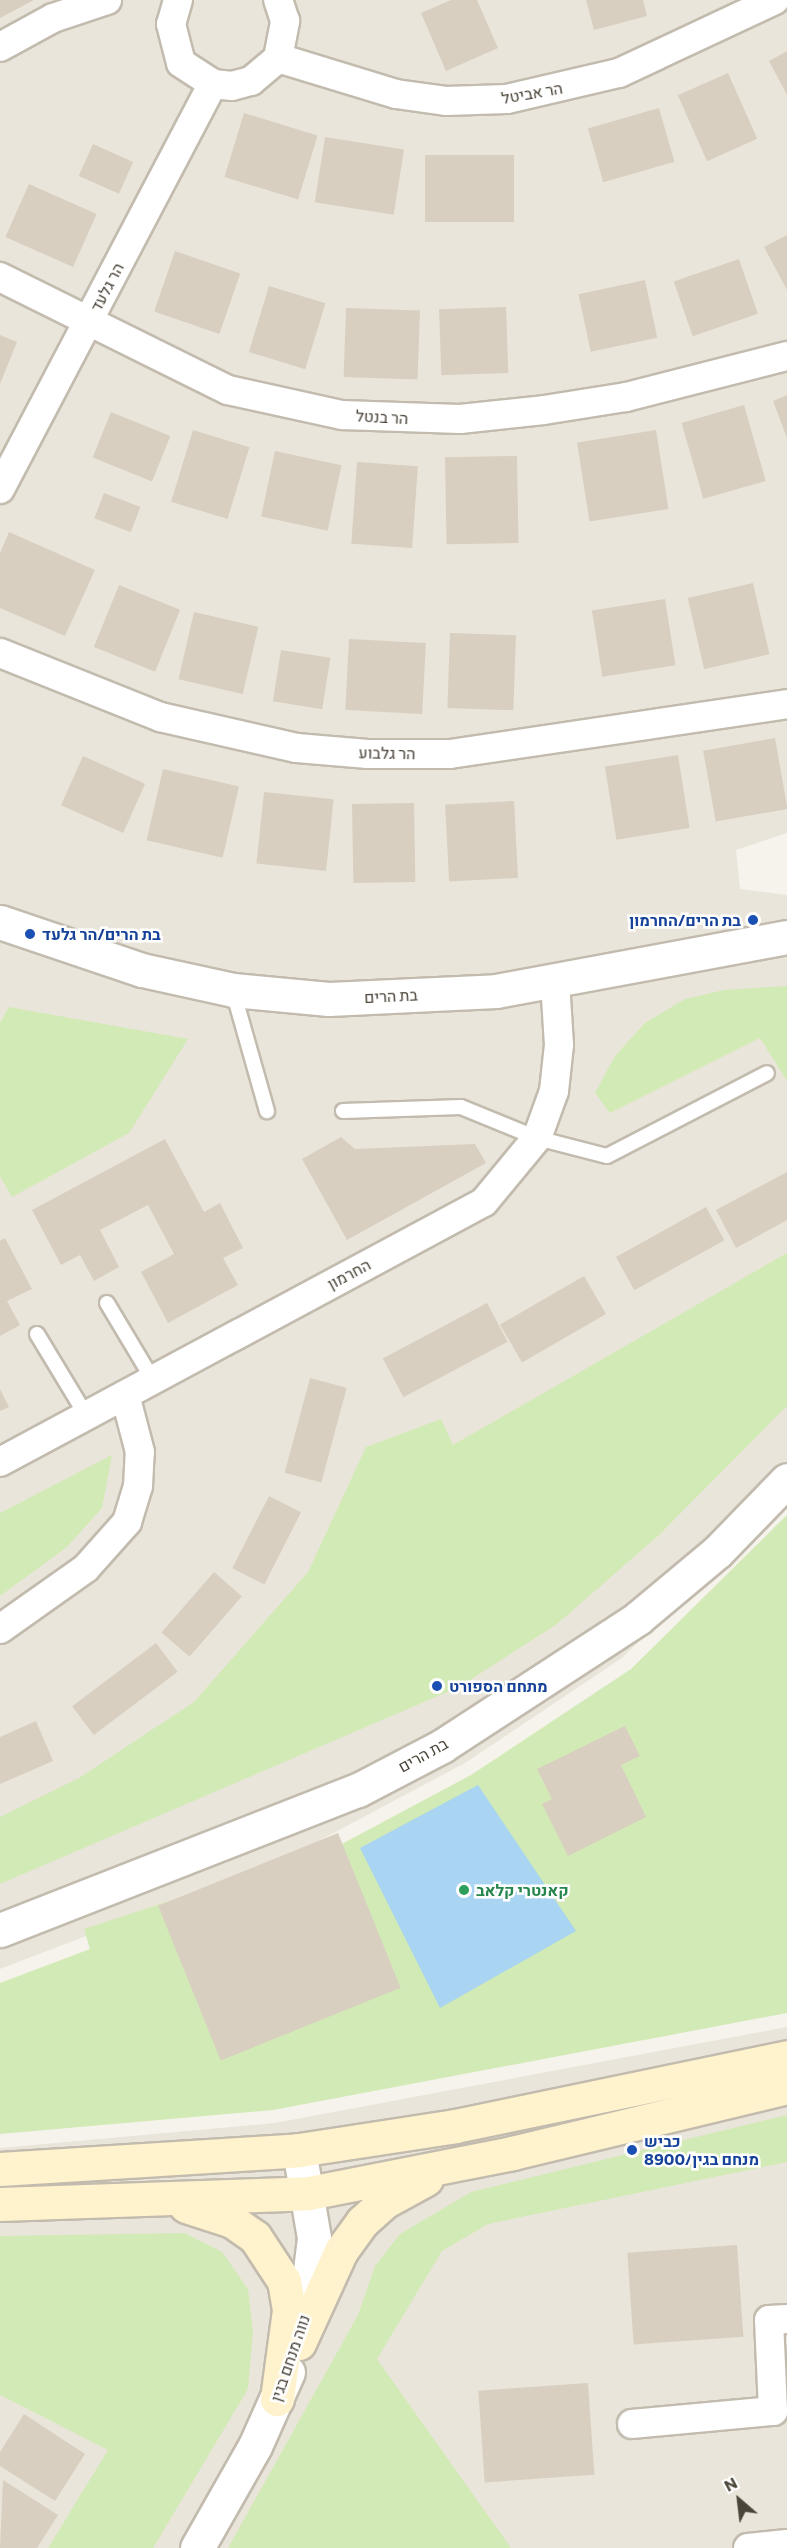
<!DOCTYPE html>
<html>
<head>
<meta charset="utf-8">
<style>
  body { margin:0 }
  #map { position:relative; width:787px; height:2548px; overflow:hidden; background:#f6f3ec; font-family:Commissioner,Heebo,sans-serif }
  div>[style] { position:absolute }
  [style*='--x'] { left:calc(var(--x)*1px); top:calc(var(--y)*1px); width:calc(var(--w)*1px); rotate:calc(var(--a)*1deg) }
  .residential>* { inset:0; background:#eae5da }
  .green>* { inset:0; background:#d2eab5 }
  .water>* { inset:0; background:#a9d4f2 }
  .building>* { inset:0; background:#d8cfc1; transform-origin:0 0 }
  .roads { filter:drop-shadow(2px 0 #c2bbae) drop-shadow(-2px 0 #c2bbae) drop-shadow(0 2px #c2bbae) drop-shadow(0 -2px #c2bbae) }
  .service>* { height:14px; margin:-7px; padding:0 7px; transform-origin:7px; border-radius:7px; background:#fff }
  .minor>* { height:28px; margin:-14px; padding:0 14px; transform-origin:14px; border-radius:14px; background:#fff }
  .tertiary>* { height:33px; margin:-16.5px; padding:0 16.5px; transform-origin:16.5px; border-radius:16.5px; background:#fff }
  .secondary>* { height:33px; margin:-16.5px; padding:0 16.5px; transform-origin:16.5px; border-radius:16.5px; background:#fff3cd }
  .dots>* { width:16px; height:16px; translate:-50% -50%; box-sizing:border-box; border:3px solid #fff; border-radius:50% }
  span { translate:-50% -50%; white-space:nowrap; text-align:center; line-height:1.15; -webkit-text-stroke:5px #fff; paint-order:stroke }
  .street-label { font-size:16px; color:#4b4439 }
  .transit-label { font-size:16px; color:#164399; font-weight:700 }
  .right { translate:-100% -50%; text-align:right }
  .left { translate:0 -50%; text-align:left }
  .leisure-label { font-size:16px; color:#27864d; font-weight:700 }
  .north { position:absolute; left:709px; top:2470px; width:60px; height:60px; -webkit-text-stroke:4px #fff; paint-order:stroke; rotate:332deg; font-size:16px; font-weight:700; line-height:24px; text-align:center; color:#4b4439 }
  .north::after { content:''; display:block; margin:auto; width:21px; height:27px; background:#4b4439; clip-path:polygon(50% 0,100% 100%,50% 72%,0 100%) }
</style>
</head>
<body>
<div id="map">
  <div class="residential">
    <i style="clip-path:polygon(0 0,787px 0,787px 833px,736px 850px,740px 889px,787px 895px,787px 1496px,622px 1658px,465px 1763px,279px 1862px,0 1969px)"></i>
    <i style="clip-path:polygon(787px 2027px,787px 2548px,0 2548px,0 2148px,275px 2123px)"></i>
  </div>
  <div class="green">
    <i style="clip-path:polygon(787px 986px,787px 1081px,760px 1038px,610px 1113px,595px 1093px,615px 1056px,645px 1023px,685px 999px,724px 990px)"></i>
    <i style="clip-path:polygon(9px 1007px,188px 1039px,129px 1133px,12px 1197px,0 1176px,0 1023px)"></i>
    <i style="clip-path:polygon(787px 1253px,787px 1406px,658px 1536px,557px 1624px,459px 1687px,0 1884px,0 1817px,79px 1778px,194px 1702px,308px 1572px,366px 1447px,441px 1419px,453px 1445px)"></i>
    <i style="clip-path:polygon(112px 1455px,102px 1508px,67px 1547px,0 1596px,0 1513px)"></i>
    <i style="clip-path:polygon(787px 1515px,787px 2013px,273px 2110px,0 2134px,0 1983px,90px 1949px,84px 1929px,340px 1845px,471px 1775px,631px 1669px)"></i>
    <i style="clip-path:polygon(787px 2115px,787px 2162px,488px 2224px,442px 2251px,377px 2359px,511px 2548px,228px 2548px,358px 2315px,375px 2266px,400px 2234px,471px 2192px)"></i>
    <i style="clip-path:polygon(185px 2233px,222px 2252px,248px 2289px,253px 2331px,248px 2389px,153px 2548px,48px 2548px,108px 2450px,0 2395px,0 2236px)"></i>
  </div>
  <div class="water">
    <i style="clip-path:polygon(478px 1785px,576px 1931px,440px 2008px,360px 1848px)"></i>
  </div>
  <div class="building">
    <i style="clip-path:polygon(0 0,34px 0,0 18px)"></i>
    <i style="clip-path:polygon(451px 0,477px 0,498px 48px,446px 71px,421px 13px)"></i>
    <i style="clip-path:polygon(586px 0,643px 0,647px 16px,594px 30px)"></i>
    <i style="clip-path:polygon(787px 51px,787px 95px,769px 61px)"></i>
    <i style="left:728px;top:73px;width:72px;height:55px;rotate:66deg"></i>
    <i style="left:659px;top:108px;width:56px;height:74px;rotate:74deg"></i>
    <i style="left:244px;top:113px;width:77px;height:67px;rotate:17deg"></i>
    <i style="left:325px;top:137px;width:80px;height:66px;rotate:9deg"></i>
    <i style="left:93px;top:144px;width:44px;height:35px;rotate:24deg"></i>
    <i style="left:425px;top:155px;width:89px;height:67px"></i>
    <i style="left:29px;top:184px;width:74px;height:58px;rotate:24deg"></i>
    <i style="clip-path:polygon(787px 235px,787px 290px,764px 247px)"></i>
    <i style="left:175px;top:251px;width:69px;height:64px;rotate:19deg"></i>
    <i style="left:739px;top:259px;width:58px;height:69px;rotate:71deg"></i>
    <i style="left:645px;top:280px;width:59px;height:68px;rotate:78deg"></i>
    <i style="left:269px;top:286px;width:59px;height:69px;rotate:17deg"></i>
    <i style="left:506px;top:307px;width:66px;height:67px;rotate:88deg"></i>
    <i style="left:346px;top:308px;width:74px;height:69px;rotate:2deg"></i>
    <i style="clip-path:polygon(0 335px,17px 342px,0 384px)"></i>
    <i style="clip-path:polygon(787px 395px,787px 438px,773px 401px)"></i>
    <i style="left:744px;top:405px;width:79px;height:65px;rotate:74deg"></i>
    <i style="left:111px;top:412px;width:64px;height:49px;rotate:22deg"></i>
    <i style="left:193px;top:430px;width:59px;height:75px;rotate:17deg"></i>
    <i style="left:656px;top:430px;width:80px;height:80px;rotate:81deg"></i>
    <i style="left:275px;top:451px;width:68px;height:67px;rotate:12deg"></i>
    <i style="left:517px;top:456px;width:87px;height:72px;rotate:89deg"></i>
    <i style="left:357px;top:462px;width:61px;height:82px;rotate:4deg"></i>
    <i style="left:104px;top:493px;width:39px;height:27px;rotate:21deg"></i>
    <i style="clip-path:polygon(9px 532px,95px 570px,65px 636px,0 608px,0 553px)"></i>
    <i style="left:753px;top:583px;width:73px;height:67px;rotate:77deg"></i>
    <i style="left:119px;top:585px;width:66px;height:67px;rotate:22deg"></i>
    <i style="left:665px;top:599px;width:67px;height:74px;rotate:81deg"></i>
    <i style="left:194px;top:612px;width:66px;height:69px;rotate:13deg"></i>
    <i style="left:450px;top:633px;width:66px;height:75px;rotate:2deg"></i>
    <i style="left:349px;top:639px;width:77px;height:71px;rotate:3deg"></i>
    <i style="left:281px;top:650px;width:50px;height:52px;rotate:9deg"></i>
    <i style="left:775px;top:738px;width:72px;height:73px;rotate:80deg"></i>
    <i style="left:678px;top:755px;width:74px;height:74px;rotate:81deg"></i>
    <i style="left:83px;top:756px;width:68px;height:54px;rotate:24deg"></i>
    <i style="left:163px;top:769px;width:78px;height:73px;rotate:13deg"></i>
    <i style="left:264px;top:792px;width:70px;height:72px;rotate:6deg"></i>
    <i style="left:514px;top:801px;width:77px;height:69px;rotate:87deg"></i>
    <i style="left:414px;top:803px;width:79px;height:62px;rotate:89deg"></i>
    <i style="clip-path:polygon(341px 1137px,355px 1149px,475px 1144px,486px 1163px,347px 1240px,302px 1159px)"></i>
    <i style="clip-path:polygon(165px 1139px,204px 1212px,220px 1203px,243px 1248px,223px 1258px,238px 1285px,168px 1323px,141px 1272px,174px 1254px,148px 1205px,100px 1230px,119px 1267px,94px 1281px,80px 1255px,61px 1265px,32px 1210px)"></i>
    <i style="clip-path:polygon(787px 1172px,787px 1220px,736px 1248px,716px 1210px)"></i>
    <i style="left:706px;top:1207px;width:38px;height:103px;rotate:61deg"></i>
    <i style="clip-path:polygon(5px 1238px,32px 1289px,7px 1301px,20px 1325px,0 1336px,0 1241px)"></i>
    <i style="left:584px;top:1276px;width:44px;height:97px;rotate:60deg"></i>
    <i style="left:487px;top:1303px;width:44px;height:118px;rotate:62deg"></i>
    <i style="left:310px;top:1378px;width:38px;height:98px;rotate:15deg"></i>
    <i style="clip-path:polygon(0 1389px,9px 1407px,0 1411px)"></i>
    <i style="left:269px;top:1496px;width:36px;height:81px;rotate:27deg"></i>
    <i style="left:214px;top:1572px;width:37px;height:80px;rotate:41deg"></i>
    <i style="left:156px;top:1643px;width:36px;height:105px;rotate:53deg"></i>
    <i style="clip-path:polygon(36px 1721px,53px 1761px,0 1784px,0 1737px)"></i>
    <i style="clip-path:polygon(625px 1726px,640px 1756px,621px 1765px,646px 1817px,568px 1856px,542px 1804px,552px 1799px,537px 1769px)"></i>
    <i style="left:338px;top:1833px;width:167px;height:194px;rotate:68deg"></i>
    <i style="left:737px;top:2245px;width:92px;height:110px;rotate:86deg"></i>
    <i style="left:588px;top:2383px;width:92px;height:110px;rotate:86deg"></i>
    <i style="clip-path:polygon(24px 2414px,85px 2454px,55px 2501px,0 2466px,0 2452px)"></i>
    <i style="clip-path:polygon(3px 2480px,58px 2515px,37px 2548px,0 2548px)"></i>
  </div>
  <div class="roads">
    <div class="service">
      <i style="--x:233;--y:991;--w:125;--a:74.2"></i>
      <i style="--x:343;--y:1111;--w:118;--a:-1.9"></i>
      <i style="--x:461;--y:1107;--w:82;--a:22.2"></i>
      <i style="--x:537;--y:1138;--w:72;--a:14.4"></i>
      <i style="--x:607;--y:1156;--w:180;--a:-27.4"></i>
      <i style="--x:107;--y:1303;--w:90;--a:59.1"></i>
      <i style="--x:37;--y:1334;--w:95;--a:58.8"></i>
    </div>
    <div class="minor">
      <i style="--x:178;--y:0;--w:25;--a:106"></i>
      <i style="--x:171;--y:24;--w:40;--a:75.6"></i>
      <i style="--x:181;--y:63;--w:38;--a:33"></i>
      <i style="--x:213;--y:84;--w:19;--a:6"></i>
      <i style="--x:232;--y:86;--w:20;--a:-15"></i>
      <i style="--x:251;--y:81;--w:35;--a:-40"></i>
      <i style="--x:278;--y:58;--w:38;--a:-79"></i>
      <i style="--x:285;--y:21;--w:22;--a:-108"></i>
      <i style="--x:0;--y:47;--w:60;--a:-28.7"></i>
      <i style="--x:53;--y:18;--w:57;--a:-18.4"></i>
      <i style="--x:278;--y:58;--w:123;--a:17"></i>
      <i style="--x:396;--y:94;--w:50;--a:8"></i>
      <i style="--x:446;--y:101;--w:61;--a:-1.9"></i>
      <i style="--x:507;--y:99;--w:115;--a:-13.1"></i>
      <i style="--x:619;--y:73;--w:172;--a:-25.1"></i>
      <i style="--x:0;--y:277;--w:254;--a:26.4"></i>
      <i style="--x:228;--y:390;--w:117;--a:12.4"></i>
      <i style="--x:342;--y:415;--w:118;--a:1.9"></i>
      <i style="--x:460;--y:419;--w:84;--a:-6.1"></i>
      <i style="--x:544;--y:410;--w:83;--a:-9"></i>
      <i style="--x:626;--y:397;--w:166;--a:-14.3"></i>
      <i style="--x:0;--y:489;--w:458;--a:-62.3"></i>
      <i style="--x:0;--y:653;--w:172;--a:21.8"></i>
      <i style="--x:160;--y:717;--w:140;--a:12.8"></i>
      <i style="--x:297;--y:748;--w:71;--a:4.8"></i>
      <i style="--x:368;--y:754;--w:82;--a:0"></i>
      <i style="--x:450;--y:754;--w:341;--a:-8.4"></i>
      <i style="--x:0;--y:1462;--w:549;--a:-28.24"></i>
      <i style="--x:484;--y:1202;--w:83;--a:-50.4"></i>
      <i style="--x:537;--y:1138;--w:50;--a:-70.1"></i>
      <i style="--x:554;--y:1091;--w:46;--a:-83.8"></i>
      <i style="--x:559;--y:1045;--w:64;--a:-93.6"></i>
      <i style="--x:0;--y:1629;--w:105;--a:-35.3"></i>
      <i style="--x:86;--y:1568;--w:62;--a:-48.3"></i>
      <i style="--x:127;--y:1522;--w:38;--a:-73"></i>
      <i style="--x:138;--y:1486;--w:34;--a:-87"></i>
      <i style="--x:140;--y:1452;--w:59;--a:-104.7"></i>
      <i style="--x:632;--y:2424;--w:142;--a:-5.3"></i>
      <i style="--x:773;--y:2411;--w:91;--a:-92.5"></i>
      <i style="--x:769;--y:2320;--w:18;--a:-3"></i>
      <i style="--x:748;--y:2548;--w:39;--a:-6"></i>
    </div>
    <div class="tertiary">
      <i style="--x:0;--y:922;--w:150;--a:18.7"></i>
      <i style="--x:142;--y:970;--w:93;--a:12.4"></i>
      <i style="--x:233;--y:990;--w:96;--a:5.4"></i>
      <i style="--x:329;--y:999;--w:167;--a:-2.7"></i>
      <i style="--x:496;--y:991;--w:296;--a:-10.5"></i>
      <i style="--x:0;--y:1930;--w:384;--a:-21.4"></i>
      <i style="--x:358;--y:1790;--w:95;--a:-27.6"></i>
      <i style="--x:442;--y:1746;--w:234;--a:-33.1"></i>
      <i style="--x:638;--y:1618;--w:103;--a:-39.9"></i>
      <i style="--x:717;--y:1552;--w:100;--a:-45.8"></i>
      <i style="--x:299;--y:2150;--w:89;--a:80.3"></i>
      <i style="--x:314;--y:2238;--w:83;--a:97"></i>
      <i style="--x:197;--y:2548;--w:117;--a:-60.4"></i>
      <i style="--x:255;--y:2446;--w:81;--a:-66"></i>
    </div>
    <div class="secondary">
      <i style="--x:0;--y:2169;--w:300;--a:-3.6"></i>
      <i style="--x:299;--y:2150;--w:158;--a:-8.7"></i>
      <i style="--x:455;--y:2126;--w:339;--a:-11.7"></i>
      <i style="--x:0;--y:2204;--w:309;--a:-2"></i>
      <i style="--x:309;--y:2193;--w:207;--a:-11.1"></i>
      <i style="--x:512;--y:2153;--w:283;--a:-13.5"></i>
      <i style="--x:186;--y:2206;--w:48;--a:18.1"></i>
      <i style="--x:232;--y:2221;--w:28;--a:35"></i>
      <i style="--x:255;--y:2237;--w:53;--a:56.6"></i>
      <i style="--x:284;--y:2281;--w:29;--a:80"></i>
      <i style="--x:289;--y:2310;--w:90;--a:97.7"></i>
      <i style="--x:299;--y:2343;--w:101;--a:-65.5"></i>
      <i style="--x:341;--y:2251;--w:36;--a:-54"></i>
      <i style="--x:362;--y:2222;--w:30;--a:-42"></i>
      <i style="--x:384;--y:2202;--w:48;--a:-28.7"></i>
    </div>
  </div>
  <div class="dots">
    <i style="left:753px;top:920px;background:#1a4fb4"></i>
    <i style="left:30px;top:934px;background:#1a4fb4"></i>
    <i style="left:437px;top:1686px;background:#1a4fb4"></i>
    <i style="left:464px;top:1890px;background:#2e9e5b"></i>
    <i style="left:632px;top:2150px;background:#1a4fb4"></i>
  </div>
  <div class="street-label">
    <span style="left:532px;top:93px;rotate:-10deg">הר אביטל</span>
    <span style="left:107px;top:287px;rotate:-62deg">הר גלעד</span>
    <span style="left:382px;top:417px;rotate:3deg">הר בנטל</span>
    <span style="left:387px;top:753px;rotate:1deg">הר גלבוע</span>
    <span style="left:391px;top:996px;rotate:-3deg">בת הרים</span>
    <span style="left:349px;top:1274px;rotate:-28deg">החרמון</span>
    <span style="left:423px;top:1755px;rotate:-29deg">בת הרים</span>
    <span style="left:290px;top:2358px;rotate:-71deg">נווה מנחם בגין</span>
  </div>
  <div class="transit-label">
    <span class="right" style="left:741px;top:920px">בת הרים/החרמון</span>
    <span class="left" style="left:42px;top:934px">בת הרים/הר גלעד</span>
    <span class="left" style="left:449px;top:1686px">מתחם הספורט</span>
    <span class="left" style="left:644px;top:2150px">כביש<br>8900/מנחם בגין</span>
  </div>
  <div class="leisure-label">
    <span class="left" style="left:476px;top:1890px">קאנטרי קלאב</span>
  </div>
  <div class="north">N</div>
</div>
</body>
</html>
